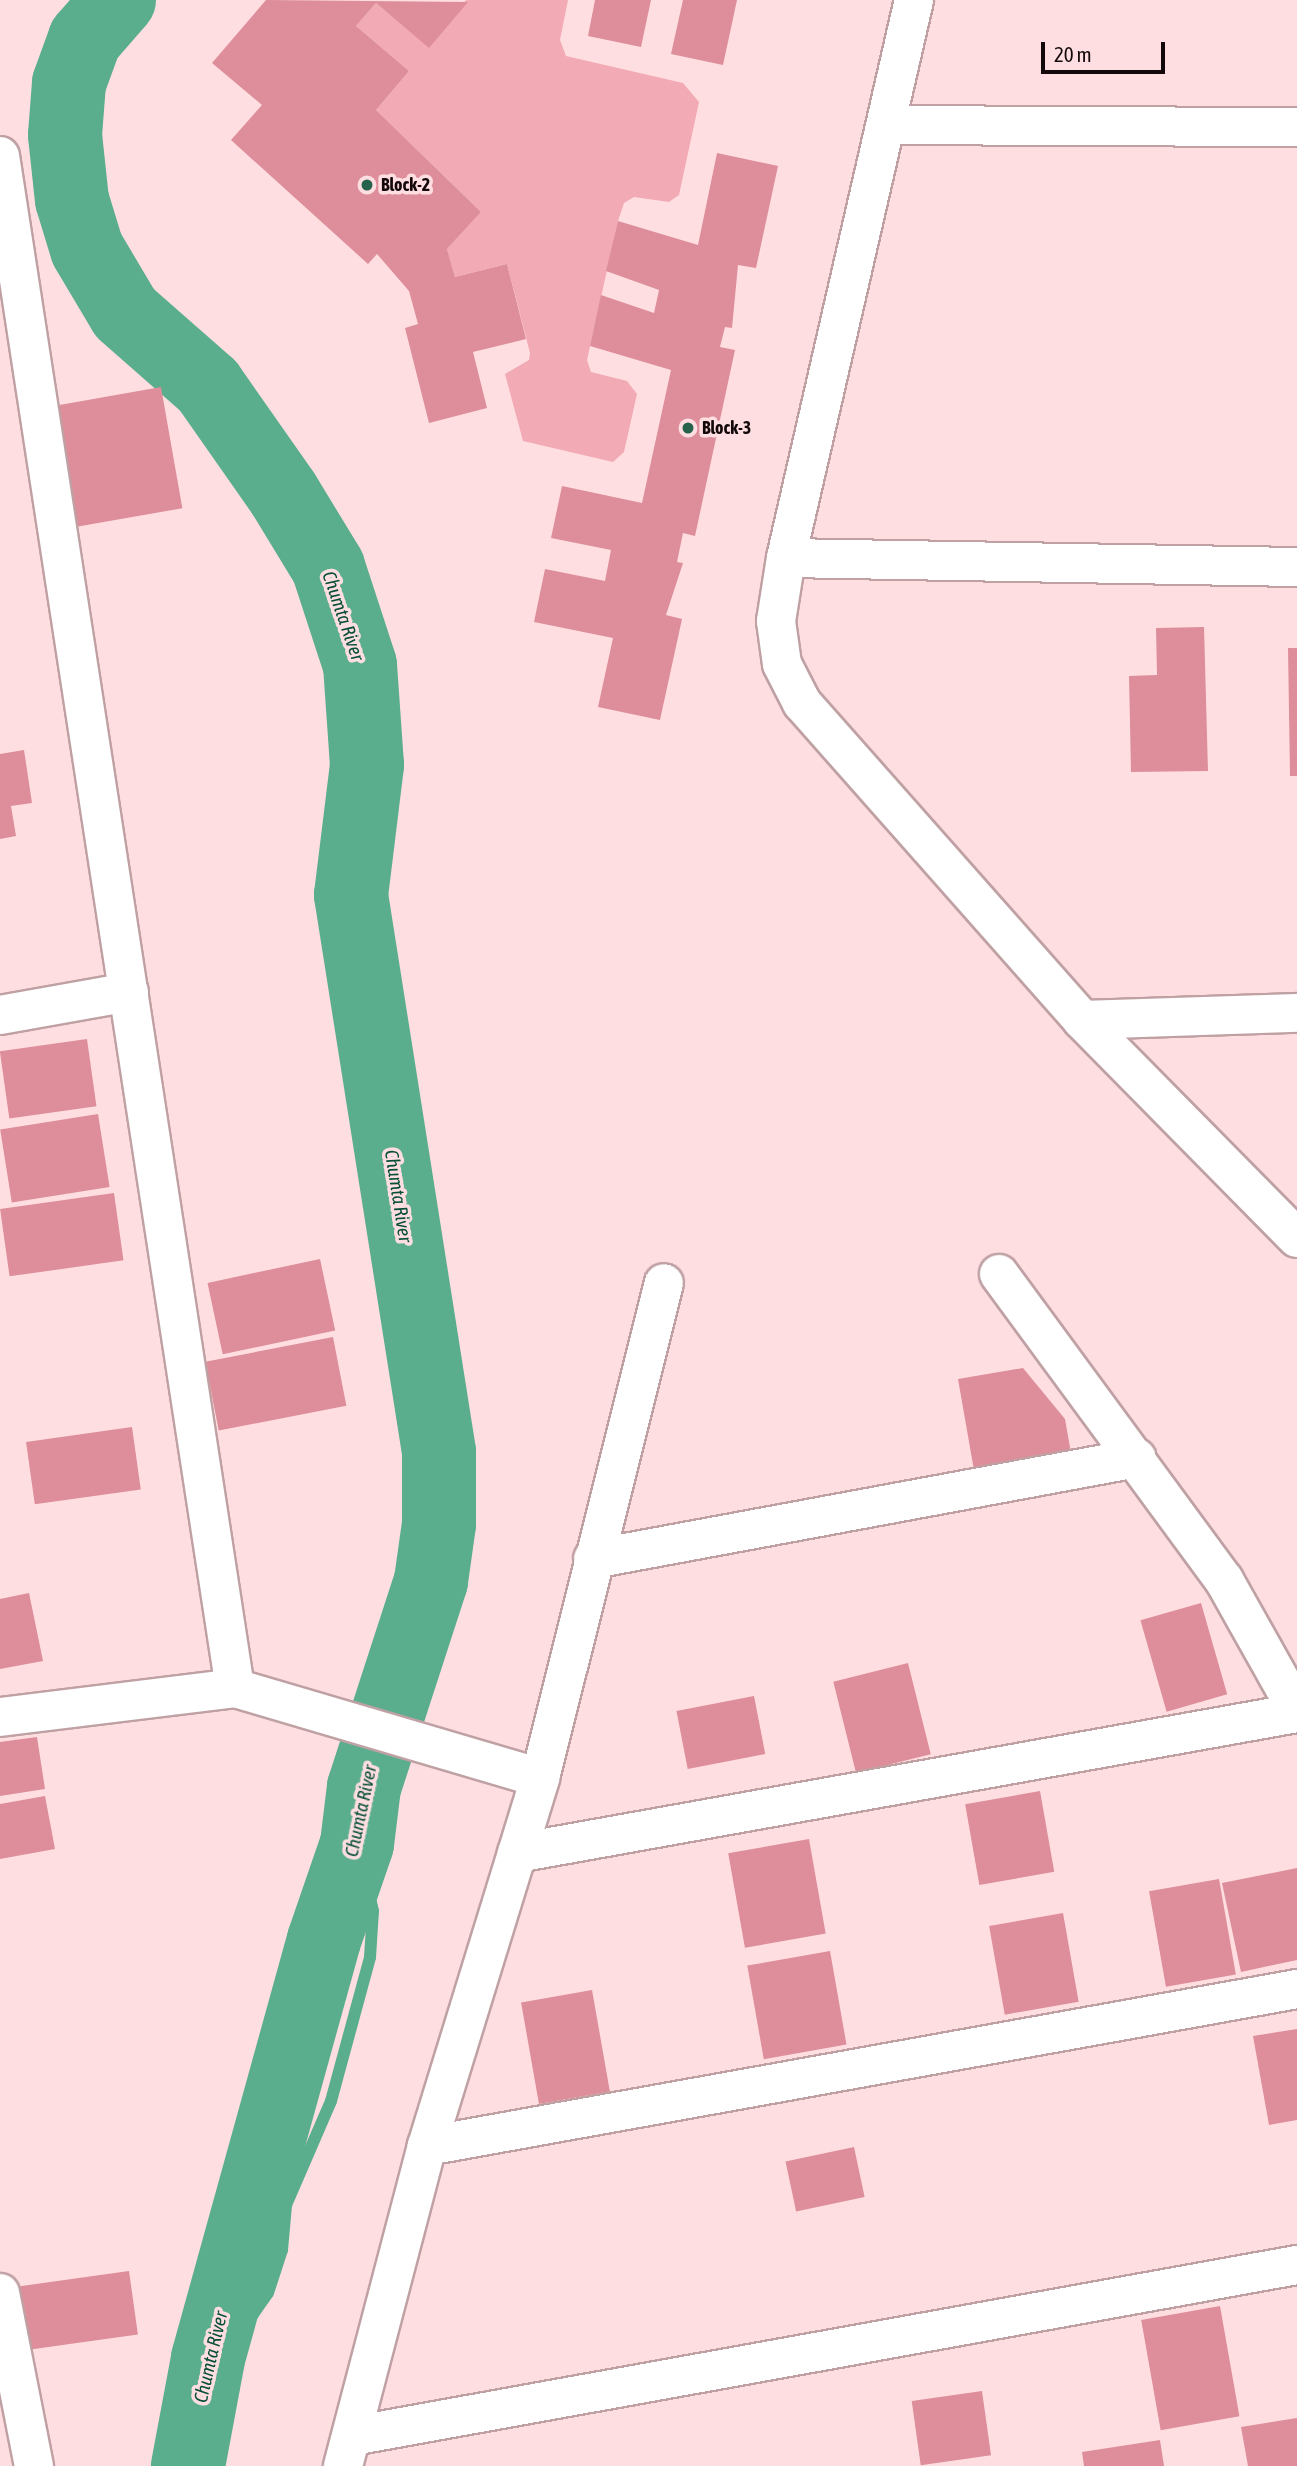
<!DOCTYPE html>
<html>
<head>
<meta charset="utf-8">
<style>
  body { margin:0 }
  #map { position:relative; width:1297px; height:2466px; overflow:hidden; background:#ffdee2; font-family:"Asap Condensed",sans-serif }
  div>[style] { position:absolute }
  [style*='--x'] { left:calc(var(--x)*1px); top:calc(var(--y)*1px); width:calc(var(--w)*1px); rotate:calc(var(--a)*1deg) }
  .green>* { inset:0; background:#f2aab4 }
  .stream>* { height:12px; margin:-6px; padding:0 6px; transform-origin:6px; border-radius:6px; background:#5aae8d }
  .river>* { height:74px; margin:-37px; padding:0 37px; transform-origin:37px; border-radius:37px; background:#5aae8d }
  .building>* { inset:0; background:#dd8e9a; transform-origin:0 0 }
  .roads { filter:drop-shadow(2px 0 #bfa1a4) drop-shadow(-2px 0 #bfa1a4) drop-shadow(0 2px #bfa1a4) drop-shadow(0 -2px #bfa1a4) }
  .street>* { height:38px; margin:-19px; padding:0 19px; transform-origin:19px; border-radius:19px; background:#fff }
  .dots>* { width:19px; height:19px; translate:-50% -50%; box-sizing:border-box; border:4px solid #ffdee2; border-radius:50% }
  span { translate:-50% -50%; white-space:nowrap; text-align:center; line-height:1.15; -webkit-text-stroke:7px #ffdee2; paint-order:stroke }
  .poi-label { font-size:18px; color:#13090b; font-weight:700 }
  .left { translate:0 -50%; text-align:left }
  .water-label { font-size:19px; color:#054e38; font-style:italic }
  .scale { position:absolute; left:1041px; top:42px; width:124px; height:32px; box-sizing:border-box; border:4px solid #13090b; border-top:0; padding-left:9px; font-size:21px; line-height:24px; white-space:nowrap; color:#13090b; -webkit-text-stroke:5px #ffdee2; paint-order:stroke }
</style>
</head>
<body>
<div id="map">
  <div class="green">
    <i style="clip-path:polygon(466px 0,568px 0,560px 40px,566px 56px,683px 83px,699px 102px,679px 195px,669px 202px,634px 197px,624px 203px,618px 221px,587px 360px,591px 372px,627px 381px,637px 394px,624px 452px,613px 462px,523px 441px,505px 374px,529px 360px,530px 353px,507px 264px,455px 277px,447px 249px,481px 212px,376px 110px,409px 71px,356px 26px,376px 3px,429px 47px)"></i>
  </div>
  <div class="stream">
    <i style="--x:215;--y:2335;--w:40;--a:-26.6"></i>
    <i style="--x:251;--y:2317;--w:29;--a:-55"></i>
    <i style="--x:268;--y:2293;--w:45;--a:-72"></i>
    <i style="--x:282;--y:2250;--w:45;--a:-84.9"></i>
    <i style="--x:286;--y:2205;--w:113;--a:-66.6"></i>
    <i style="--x:331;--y:2101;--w:149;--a:-74.8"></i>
    <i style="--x:370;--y:1957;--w:46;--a:-86.3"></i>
    <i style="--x:373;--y:1911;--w:69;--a:-103.4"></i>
  </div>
  <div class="river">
    <i style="--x:119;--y:0;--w:52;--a:131.1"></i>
    <i style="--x:85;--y:39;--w:47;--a:110"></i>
    <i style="--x:69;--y:83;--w:52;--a:94.4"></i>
    <i style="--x:65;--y:135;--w:65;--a:83.9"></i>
    <i style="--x:72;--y:200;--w:51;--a:73"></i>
    <i style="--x:87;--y:249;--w:74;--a:59.3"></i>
    <i style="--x:125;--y:313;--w:111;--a:41.3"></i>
    <i style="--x:208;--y:386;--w:131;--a:55"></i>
    <i style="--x:283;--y:493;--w:87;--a:58.7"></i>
    <i style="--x:328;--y:567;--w:103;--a:71.9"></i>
    <i style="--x:360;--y:665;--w:100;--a:86"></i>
    <i style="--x:367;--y:765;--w:131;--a:97"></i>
    <i style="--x:351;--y:895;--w:564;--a:81.02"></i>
    <i style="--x:439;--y:1452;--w:72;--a:90"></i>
    <i style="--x:439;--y:1524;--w:58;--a:98"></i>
    <i style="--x:431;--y:1581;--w:217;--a:108"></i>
    <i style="--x:364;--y:1787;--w:57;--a:97"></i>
    <i style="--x:357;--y:1844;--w:102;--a:109"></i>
    <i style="--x:324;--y:1940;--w:435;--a:105.5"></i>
    <i style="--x:208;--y:2359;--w:109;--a:100.6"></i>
  </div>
  <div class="building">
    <i style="clip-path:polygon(266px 0,468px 2px,429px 48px,376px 3px,356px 26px,409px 71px,376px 110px,481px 212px,447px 249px,455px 277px,507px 264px,526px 339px,473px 352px,487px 408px,429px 423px,405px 328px,418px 324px,409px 291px,377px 254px,368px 264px,231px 140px,262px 105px,212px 63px)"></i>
    <i style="clip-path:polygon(595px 0,651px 0,641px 47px,588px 36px)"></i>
    <i style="clip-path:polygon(683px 0,737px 0,723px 65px,671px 54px)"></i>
    <i style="clip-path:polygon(717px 153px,778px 166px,756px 268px,738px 265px,732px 328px,725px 327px,720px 347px,735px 350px,695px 536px,683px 533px,677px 562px,683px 563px,666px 615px,682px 619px,660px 720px,598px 707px,613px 638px,534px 622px,545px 569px,605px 581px,611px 550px,551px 538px,562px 486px,642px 503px,671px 370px,590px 346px,601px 295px,654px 313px,659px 290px,606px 271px,618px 221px,698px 245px)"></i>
    <i style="left:161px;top:387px;width:123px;height:106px;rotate:80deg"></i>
    <i style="clip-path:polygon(1204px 627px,1208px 771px,1131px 772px,1129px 676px,1157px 675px,1156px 628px)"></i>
    <i style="clip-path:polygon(1288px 648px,1297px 648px,1297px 776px,1290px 776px)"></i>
    <i style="clip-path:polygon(24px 750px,32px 803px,11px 806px,16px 836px,0 839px,0 754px)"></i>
    <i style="left:87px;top:1039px;width:68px;height:88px;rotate:82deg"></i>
    <i style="left:98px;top:1114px;width:74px;height:99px;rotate:81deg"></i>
    <i style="left:114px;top:1193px;width:68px;height:115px;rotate:82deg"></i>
    <i style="left:320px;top:1259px;width:73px;height:115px;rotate:78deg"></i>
    <i style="left:333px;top:1337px;width:70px;height:130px;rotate:79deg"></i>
    <i style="clip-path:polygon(1023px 1368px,1065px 1419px,1072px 1459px,975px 1476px,958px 1379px)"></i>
    <i style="left:132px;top:1427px;width:63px;height:107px;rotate:82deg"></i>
    <i style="clip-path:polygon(29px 1593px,43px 1661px,0 1669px,0 1599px)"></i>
    <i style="left:1201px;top:1603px;width:95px;height:63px;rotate:74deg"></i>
    <i style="left:908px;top:1663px;width:94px;height:77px;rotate:76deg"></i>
    <i style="left:754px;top:1696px;width:59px;height:79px;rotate:79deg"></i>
    <i style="clip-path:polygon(37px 1737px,45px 1789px,0 1796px,0 1742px)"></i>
    <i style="left:1040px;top:1791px;width:82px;height:76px;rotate:80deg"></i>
    <i style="clip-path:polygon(45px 1796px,55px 1849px,0 1859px,0 1804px)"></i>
    <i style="left:809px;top:1839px;width:96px;height:82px;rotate:80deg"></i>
    <i style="clip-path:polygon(1297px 1868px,1297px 1960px,1241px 1972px,1222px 1883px)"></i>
    <i style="left:1219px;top:1879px;width:97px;height:71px;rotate:80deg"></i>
    <i style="left:1063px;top:1913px;width:90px;height:75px;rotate:80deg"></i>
    <i style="left:830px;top:1951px;width:95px;height:84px;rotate:80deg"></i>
    <i style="left:592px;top:1990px;width:103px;height:72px;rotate:80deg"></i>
    <i style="clip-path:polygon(1297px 2029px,1297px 2120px,1269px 2125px,1253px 2036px)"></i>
    <i style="left:854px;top:2147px;width:51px;height:70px;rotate:78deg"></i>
    <i style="left:129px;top:2271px;width:64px;height:114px;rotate:82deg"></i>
    <i style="left:1220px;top:2306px;width:112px;height:80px;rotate:80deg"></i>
    <i style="left:982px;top:2391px;width:65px;height:71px;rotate:82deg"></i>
    <i style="clip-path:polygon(1297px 2418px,1297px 2466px,1248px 2466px,1241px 2427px)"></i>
    <i style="clip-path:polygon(1160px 2440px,1164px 2466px,1084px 2466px,1082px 2452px)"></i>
  </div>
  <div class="roads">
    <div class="street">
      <i style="--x:914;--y:0;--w:572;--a:102.92"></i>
      <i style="--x:786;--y:558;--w:64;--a:99"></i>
      <i style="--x:776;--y:621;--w:43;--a:82.1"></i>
      <i style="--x:782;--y:664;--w:44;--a:62.9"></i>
      <i style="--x:802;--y:703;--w:423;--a:48.5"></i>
      <i style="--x:1082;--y:1020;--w:306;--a:45.4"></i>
      <i style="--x:886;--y:125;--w:411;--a:0.3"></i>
      <i style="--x:0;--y:156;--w:1550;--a:81.28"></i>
      <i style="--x:786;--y:558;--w:511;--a:1.01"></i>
      <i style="--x:0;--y:1015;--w:131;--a:-10.1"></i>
      <i style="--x:1082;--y:1020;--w:215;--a:-1.9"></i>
      <i style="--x:999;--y:1274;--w:380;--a:53.7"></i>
      <i style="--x:1224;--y:1580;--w:149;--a:60.7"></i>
      <i style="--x:593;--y:1559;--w:553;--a:-10.52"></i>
      <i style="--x:0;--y:1717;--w:237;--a:-7"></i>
      <i style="--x:235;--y:1688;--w:318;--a:16.4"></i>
      <i style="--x:517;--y:1853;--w:792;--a:-10.18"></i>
      <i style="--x:427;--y:2146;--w:884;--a:-10.23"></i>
      <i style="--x:0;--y:2293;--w:176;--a:78.9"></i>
      <i style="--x:352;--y:2436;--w:960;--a:-10.26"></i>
      <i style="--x:343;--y:2466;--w:331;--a:-75.3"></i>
      <i style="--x:427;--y:2146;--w:385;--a:-72.9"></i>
      <i style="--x:540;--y:1778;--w:510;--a:-75.94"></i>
    </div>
  </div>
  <div class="dots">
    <i style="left:367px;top:185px;background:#27624c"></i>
    <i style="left:688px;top:428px;background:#27624c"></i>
  </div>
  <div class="poi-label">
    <span class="left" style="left:381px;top:185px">Block-2</span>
    <span class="left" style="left:702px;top:428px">Block-3</span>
  </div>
  <div class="water-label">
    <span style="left:343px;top:616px;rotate:71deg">Chumta River</span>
    <span style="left:398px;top:1196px;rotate:81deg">Chumta River</span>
    <span style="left:361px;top:1811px;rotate:-78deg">Chumta River</span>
    <span style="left:211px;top:2357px;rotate:-77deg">Chumta River</span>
  </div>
  <div class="scale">20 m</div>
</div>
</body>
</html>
